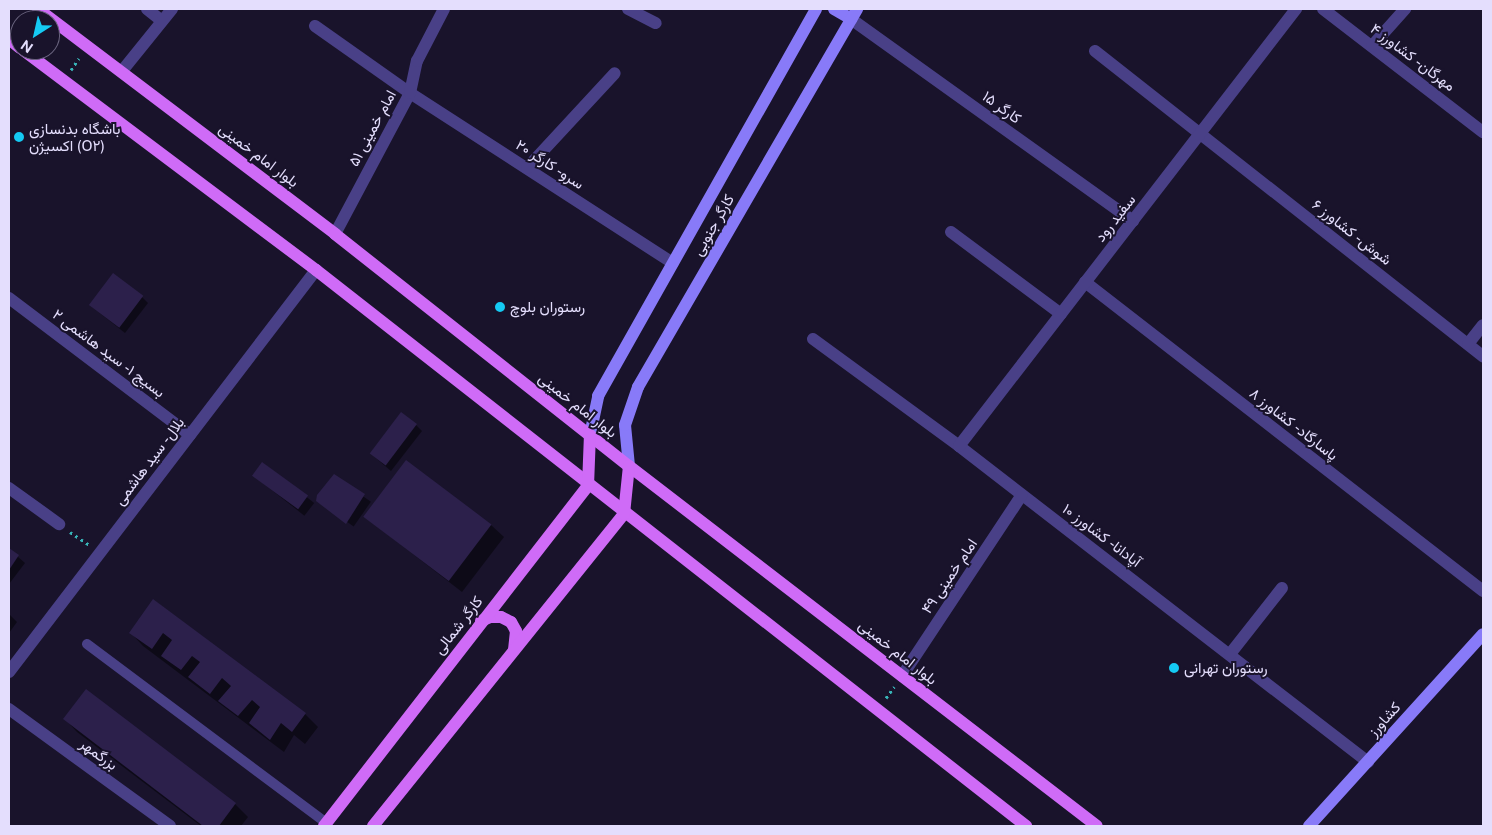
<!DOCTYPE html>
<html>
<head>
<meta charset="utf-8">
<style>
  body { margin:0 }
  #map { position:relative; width:1492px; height:835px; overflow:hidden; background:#19132b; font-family:"Public Sans",Vazirmatn,sans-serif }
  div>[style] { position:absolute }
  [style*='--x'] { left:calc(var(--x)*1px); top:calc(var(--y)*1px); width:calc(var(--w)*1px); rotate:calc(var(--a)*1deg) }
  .shadow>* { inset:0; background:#0007; transform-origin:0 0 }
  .building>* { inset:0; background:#2c204b; transform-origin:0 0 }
  .path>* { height:3px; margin-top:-1.5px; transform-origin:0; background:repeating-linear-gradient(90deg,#38b5b8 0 2.5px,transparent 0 6.5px) }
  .lane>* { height:10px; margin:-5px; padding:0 5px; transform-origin:5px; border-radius:5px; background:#494087 }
  .street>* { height:12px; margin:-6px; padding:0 6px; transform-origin:6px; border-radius:6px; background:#494087 }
  .secondary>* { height:12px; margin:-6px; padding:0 6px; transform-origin:6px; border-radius:6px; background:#887af8 }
  .primary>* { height:12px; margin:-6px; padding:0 6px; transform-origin:6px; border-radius:6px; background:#cf6bf7 }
  .dots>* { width:14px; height:14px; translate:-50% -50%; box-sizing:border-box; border:2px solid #19132b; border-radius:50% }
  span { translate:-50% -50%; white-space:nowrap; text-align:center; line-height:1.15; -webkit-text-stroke:4px #19132b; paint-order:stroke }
  .street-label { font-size:15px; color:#e4defd }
  .poi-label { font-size:15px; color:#e4defd }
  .left { translate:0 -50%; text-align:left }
  .frame { position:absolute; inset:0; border:10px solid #e4defd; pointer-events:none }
  .north { position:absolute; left:10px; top:10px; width:50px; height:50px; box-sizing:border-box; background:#19132b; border:1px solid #6a647f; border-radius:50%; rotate:215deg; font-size:14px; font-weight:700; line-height:20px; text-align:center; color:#e4defd }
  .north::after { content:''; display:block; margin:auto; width:18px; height:22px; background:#15caf3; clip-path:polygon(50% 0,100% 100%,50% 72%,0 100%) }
</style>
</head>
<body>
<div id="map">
  <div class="shadow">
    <i style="clip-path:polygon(142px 297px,148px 303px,125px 333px,92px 307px)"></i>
    <i style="clip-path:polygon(416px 425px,422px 431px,391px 471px,371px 454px)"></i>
    <i style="left:263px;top:463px;width:65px;height:16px;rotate:38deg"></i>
    <i style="left:334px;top:476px;width:45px;height:30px;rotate:35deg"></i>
    <i style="clip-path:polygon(365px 517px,491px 525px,504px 537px,462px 592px)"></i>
    <i style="clip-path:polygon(9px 549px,25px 563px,9px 584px)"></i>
    <i style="clip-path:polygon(154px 600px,305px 714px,318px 727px,305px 744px,294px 735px,284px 752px,143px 646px,131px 633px)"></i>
    <i style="clip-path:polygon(9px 614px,17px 622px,9px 633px)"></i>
    <i style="clip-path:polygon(87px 691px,235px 804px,248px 817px,241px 826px,201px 826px,77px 732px,65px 719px)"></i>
  </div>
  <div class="building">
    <i style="left:113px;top:273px;width:38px;height:40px;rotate:37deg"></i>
    <i style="left:401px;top:412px;width:20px;height:52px;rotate:37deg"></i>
    <i style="left:406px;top:460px;width:107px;height:71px;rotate:37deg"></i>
    <i style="left:262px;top:462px;width:57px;height:17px;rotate:36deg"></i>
    <i style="clip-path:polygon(334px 474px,365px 494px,346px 524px,316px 501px,317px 495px)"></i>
    <i style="clip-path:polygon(9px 548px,19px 555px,9px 570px)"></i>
    <i style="clip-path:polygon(153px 599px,306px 713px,292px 732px,281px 723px,270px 740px,249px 723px,260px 707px,252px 700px,238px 716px,218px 701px,231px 686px,222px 678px,210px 694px,188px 677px,200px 662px,192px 656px,181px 670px,161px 656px,172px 640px,163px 633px,152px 649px,129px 633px)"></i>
    <i style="clip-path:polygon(86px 689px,236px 803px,219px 826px,203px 826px,63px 719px)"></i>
  </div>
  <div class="path">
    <i style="--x:71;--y:70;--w:14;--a:-56"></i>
    <i style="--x:70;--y:532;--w:23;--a:34"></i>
    <i style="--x:886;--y:698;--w:14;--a:-54"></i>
  </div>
  <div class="lane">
    <i style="--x:87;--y:644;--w:299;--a:36.8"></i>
  </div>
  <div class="street">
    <i style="--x:147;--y:9;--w:19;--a:39"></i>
    <i style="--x:628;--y:9;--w:31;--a:27"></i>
    <i style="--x:1323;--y:9;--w:202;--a:37.6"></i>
    <i style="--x:851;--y:19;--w:347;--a:35.6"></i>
    <i style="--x:315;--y:26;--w:116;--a:35.2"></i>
    <i style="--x:410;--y:93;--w:313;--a:32.9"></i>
    <i style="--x:1372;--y:46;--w:50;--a:-48.3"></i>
    <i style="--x:1095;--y:51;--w:494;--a:38.2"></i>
    <i style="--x:122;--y:71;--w:80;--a:-51.1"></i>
    <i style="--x:527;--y:168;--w:129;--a:-47.2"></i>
    <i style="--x:951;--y:232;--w:137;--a:36.7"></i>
    <i style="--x:335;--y:234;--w:160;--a:-62"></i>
    <i style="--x:410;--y:93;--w:33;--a:-78"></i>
    <i style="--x:417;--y:61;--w:59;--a:-62.6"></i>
    <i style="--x:1085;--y:282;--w:504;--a:37.83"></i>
    <i style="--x:9;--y:298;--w:227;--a:37.1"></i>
    <i style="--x:813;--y:339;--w:181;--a:36.2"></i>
    <i style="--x:959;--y:446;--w:517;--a:37.69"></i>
    <i style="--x:1468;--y:344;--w:24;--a:-52"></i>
    <i style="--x:959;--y:446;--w:552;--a:-52.36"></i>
    <i style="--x:9;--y:488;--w:62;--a:35.8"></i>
    <i style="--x:1230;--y:654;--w:84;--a:-51.8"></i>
    <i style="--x:9;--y:672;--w:506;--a:-52.63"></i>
    <i style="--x:902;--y:676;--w:217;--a:-56.5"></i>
    <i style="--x:9;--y:709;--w:199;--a:36"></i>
  </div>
  <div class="secondary">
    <i style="--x:834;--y:9;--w:20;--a:30"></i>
    <i style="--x:590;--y:435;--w:40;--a:-78"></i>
    <i style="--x:598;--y:396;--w:444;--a:-60.6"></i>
    <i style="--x:629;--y:466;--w:41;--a:-95.6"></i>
    <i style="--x:625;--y:425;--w:40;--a:-71.1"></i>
    <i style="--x:638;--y:387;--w:437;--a:-59.9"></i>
    <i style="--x:1309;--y:826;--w:259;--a:-47.8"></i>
  </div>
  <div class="primary">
    <i style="--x:38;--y:9;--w:373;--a:37.1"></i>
    <i style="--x:335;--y:234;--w:375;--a:38.3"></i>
    <i style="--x:629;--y:466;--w:590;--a:37.57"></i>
    <i style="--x:9;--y:39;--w:14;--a:39"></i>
    <i style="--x:23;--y:50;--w:366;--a:36.9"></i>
    <i style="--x:316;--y:270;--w:902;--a:38.06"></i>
    <i style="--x:481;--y:621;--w:10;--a:-24"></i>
    <i style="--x:490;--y:617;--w:11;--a:0"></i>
    <i style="--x:501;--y:617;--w:11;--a:27"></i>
    <i style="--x:511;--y:622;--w:10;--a:61"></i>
    <i style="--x:516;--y:631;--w:19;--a:96"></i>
    <i style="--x:324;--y:826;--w:430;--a:-52.2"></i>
    <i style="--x:588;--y:486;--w:51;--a:-87.8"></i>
    <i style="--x:373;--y:826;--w:400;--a:-51.2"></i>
    <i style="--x:624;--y:514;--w:48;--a:-84.1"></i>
  </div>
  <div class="dots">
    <i style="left:19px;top:137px;background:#15caf3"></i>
    <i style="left:500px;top:307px;background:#15caf3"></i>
    <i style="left:1174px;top:668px;background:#15caf3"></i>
  </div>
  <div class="street-label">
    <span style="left:1413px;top:57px;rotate:37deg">مهرگان - کشاورز ۴</span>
    <span style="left:1002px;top:107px;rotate:36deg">کارگر ۱۵</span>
    <span style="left:372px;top:128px;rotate:-62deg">امام خمینی ۵۱</span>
    <span style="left:259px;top:155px;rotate:37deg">بلوار امام خمینی</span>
    <span style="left:550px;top:164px;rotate:33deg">سرو - کارگر ۲۰</span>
    <span style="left:1115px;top:218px;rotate:-52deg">سفید رود</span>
    <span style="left:713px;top:225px;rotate:-60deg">کارگر جنوبی</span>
    <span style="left:1352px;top:232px;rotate:38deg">شوش - کشاورز ۶</span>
    <span style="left:109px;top:353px;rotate:37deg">بسیج ۱ - سید هاشمی ۲</span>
    <span style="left:578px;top:405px;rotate:38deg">بلوار امام خمینی</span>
    <span style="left:1294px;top:424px;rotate:38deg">پاسارگاد - کشاورز ۸</span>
    <span style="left:149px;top:461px;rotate:-53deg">بلال - سید هاشمی</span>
    <span style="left:1102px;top:535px;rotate:37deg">آپادانا - کشاورز ۱۰</span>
    <span style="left:949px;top:576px;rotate:-56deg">امام خمینی ۴۹</span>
    <span style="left:458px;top:625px;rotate:-52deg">کارگر شمالی</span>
    <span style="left:898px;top:652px;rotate:38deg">بلوار امام خمینی</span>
    <span style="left:1384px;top:719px;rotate:-48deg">کشاورز</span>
    <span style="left:99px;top:754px;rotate:36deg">بزرگمهر</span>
  </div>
  <div class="poi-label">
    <span class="left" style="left:29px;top:137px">باشگاه بدنسازی<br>اکسیژن (O۲)</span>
    <span class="left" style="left:510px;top:307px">رستوران بلوچ</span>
    <span class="left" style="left:1184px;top:668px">رستوران تهرانی</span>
  </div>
  <div class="frame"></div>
  <div class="north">N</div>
</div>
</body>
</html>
